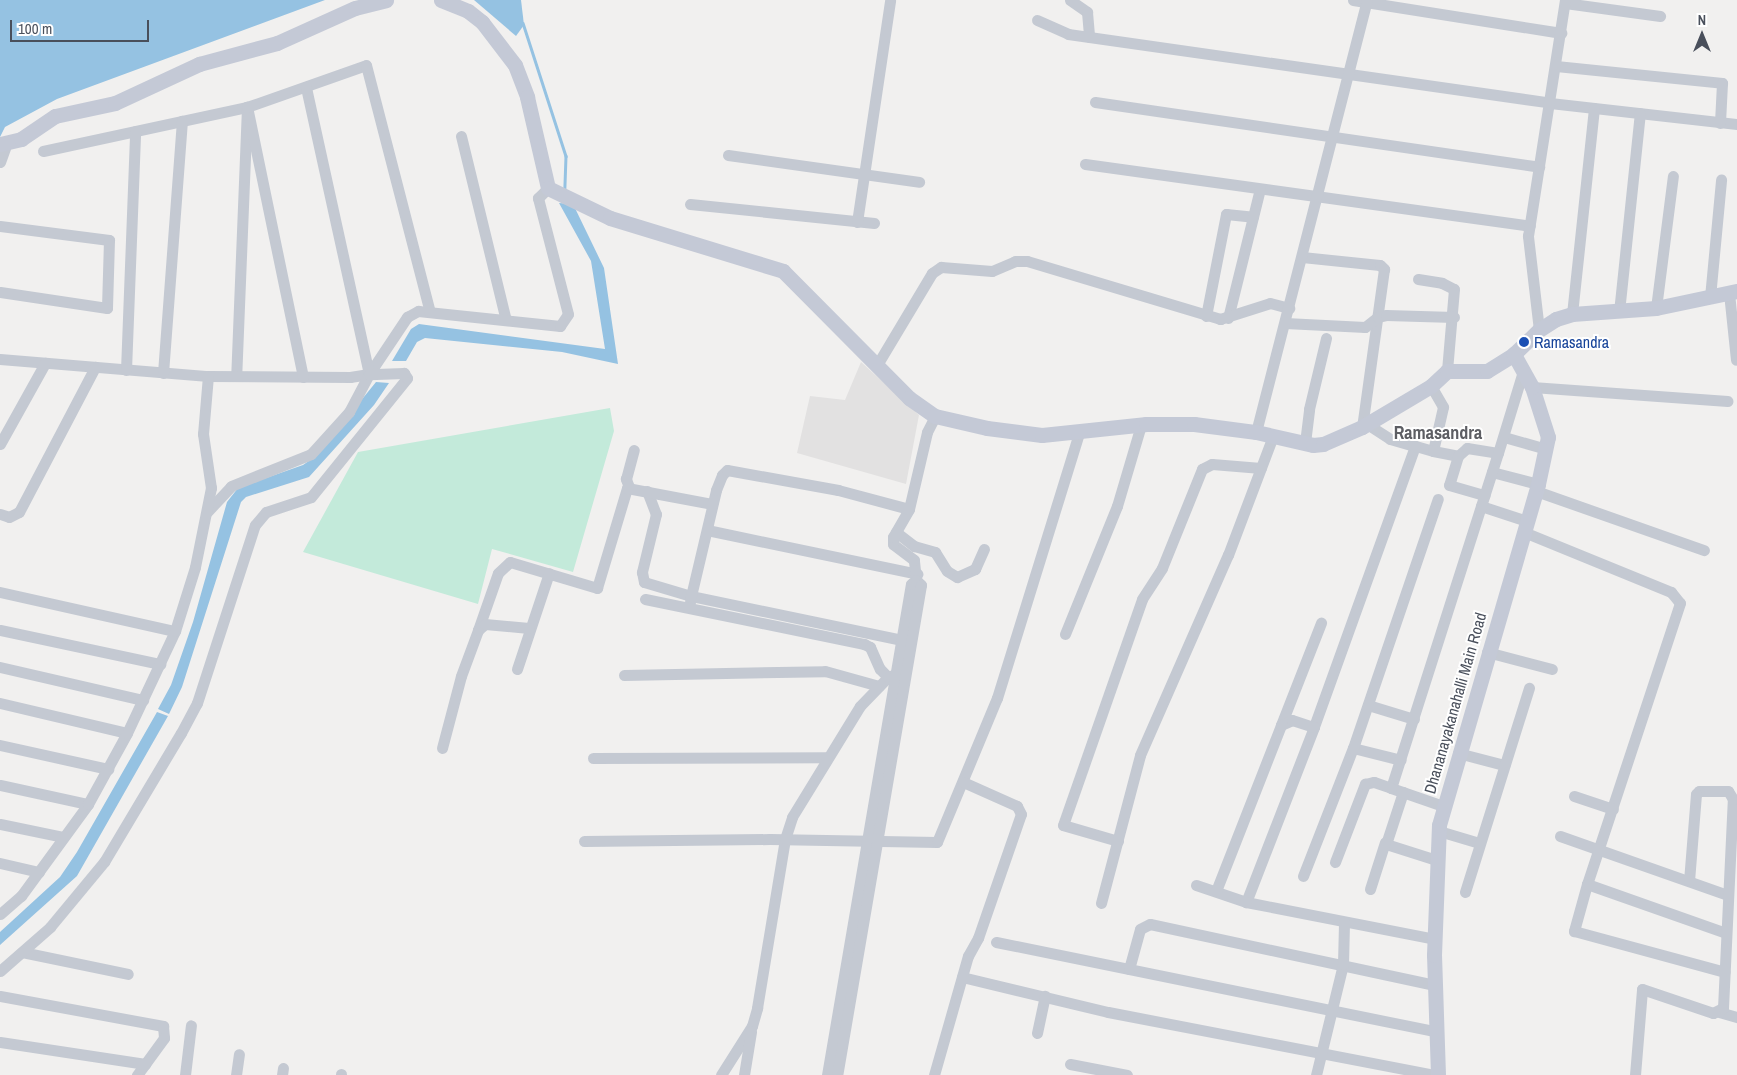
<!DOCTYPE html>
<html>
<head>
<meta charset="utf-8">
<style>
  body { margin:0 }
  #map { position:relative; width:1737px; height:1075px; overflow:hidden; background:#f1f0ef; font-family:"Archivo Narrow",sans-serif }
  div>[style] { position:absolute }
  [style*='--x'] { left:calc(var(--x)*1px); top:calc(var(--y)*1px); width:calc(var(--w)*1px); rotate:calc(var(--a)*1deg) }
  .education>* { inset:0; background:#e2e1e1 }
  .green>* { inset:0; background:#c3eada }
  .water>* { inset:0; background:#95c2e2 }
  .stream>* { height:2.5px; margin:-1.25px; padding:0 1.25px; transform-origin:1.25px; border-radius:1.25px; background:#95c2e2 }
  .street>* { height:11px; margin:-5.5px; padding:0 5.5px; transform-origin:5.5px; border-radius:5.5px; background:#c4c9d2 }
  .secondary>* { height:15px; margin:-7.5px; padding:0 7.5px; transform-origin:7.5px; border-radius:7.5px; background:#c4c9d6 }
  .dots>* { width:14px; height:14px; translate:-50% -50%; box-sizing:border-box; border:2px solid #fff; border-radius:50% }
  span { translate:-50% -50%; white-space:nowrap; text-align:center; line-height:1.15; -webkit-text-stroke:4px #fff; paint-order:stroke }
  .transit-label { font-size:16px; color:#164399 }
  .left { translate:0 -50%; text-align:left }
  .street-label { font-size:16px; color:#494f5b }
  .neighbourhood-label { font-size:18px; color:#5d5e63; font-weight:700 }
  .north { position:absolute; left:1677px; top:10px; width:50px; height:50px; -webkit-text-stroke:4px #fff; paint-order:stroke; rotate:0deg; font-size:14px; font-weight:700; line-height:20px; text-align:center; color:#494f5b }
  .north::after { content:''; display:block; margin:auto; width:18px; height:22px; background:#494f5b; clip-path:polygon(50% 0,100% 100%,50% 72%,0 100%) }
  .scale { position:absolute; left:10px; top:20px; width:139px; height:22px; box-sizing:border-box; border:2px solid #494f5b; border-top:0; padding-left:6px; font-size:15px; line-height:18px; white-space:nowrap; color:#494f5b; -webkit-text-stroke:4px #fff; paint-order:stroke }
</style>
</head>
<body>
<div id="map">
  <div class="education">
    <i style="clip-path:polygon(861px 362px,919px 415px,906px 484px,797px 453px,810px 396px,845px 400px)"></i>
  </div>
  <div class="green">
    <i style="clip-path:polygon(610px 408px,614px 431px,573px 572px,492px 549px,478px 604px,303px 552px,358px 452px)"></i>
  </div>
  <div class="water">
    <i style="clip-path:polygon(0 0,325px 0,57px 99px,5px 127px,0 137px)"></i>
    <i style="clip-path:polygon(474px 0,521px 0,524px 25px,516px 36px)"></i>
    <i style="clip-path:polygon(559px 203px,573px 204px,604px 268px,618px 364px,562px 352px,425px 338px,417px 342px,406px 361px,392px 361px,411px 329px,419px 324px,605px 349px,591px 261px)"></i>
    <i style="clip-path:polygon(376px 382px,389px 383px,374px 405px,309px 477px,246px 497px,241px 502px,182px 687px,169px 714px,158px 709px,171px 685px,193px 622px,227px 502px,238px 488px,303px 465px,316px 456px)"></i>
    <i style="clip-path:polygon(157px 712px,168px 716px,77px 876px,0 945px,0 932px,60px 877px,77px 852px)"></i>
  </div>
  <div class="stream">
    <i style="--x:523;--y:23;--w:140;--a:72.1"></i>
    <i style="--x:566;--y:156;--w:35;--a:92"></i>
  </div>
  <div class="street">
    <i style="--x:1070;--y:0;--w:21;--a:35"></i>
    <i style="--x:1087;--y:12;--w:25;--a:85"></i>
    <i style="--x:1353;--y:0;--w:211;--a:9"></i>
    <i style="--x:1565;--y:3;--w:96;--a:7.8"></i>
    <i style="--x:1037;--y:20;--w:34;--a:24"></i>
    <i style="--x:1068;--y:34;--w:487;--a:8.1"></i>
    <i style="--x:1550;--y:103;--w:188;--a:6.4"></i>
    <i style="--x:1556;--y:66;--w:167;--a:5.8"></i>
    <i style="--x:1722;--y:83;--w:40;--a:92.9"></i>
    <i style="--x:1095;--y:102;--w:449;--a:8.3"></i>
    <i style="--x:461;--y:136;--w:189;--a:76.3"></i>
    <i style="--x:43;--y:151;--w:209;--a:-12.2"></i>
    <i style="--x:247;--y:107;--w:269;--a:92.3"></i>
    <i style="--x:728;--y:155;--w:193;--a:8"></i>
    <i style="--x:0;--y:162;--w:20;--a:-70"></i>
    <i style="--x:1085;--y:164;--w:449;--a:7.9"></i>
    <i style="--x:690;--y:204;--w:185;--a:5.9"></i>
    <i style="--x:857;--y:222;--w:224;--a:-81.5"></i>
    <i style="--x:0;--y:226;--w:110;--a:7.3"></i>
    <i style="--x:109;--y:240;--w:68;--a:91.7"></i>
    <i style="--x:107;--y:308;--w:108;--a:-171.5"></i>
    <i style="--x:1302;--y:257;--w:78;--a:5.9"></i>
    <i style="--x:1380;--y:265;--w:6;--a:45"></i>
    <i style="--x:1384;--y:269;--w:160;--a:97.9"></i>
    <i style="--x:1418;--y:279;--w:24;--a:9"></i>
    <i style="--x:1442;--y:283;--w:13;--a:27"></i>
    <i style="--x:1454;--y:289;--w:82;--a:94.9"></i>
    <i style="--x:1729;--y:293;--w:67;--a:84"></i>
    <i style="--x:1710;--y:297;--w:118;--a:-84.6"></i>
    <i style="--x:1656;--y:308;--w:133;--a:-82.7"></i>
    <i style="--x:1619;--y:312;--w:200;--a:-84"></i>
    <i style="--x:1572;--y:314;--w:207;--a:-83.9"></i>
    <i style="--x:1206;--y:316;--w:104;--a:-78.9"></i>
    <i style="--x:1226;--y:214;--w:27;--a:6"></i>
    <i style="--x:1228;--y:318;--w:133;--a:-76.1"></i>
    <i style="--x:1285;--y:323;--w:80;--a:2.9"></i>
    <i style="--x:1365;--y:327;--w:16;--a:-38"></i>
    <i style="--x:1378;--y:317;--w:8;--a:-14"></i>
    <i style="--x:1386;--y:315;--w:68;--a:1.7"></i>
    <i style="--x:1539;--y:330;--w:95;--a:-96.7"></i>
    <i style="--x:1528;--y:236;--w:239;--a:-81.1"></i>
    <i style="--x:0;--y:359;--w:209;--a:4.7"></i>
    <i style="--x:208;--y:376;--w:142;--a:0.4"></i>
    <i style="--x:350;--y:377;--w:19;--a:-9"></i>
    <i style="--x:369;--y:374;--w:69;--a:-56.3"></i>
    <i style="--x:407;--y:317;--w:13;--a:-29"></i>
    <i style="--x:418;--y:311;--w:143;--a:6"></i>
    <i style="--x:560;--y:326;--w:14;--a:-56"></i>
    <i style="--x:568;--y:314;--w:120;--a:-104.5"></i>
    <i style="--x:538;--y:198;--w:14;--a:-45"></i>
    <i style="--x:877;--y:365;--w:107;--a:-59.1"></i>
    <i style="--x:932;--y:273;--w:11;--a:-34"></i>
    <i style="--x:941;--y:267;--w:51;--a:4.5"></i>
    <i style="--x:992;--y:271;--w:25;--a:-23"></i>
    <i style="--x:1015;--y:261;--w:12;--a:0"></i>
    <i style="--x:1027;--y:261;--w:202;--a:16.7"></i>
    <i style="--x:1220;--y:319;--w:52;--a:-17.7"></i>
    <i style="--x:1270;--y:303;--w:20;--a:15"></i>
    <i style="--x:126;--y:370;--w:239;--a:-87.8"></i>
    <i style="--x:163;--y:373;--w:253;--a:-85.7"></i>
    <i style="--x:303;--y:377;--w:276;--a:-101.7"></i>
    <i style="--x:247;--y:107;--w:126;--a:-19.4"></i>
    <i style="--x:366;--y:65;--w:255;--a:75.5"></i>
    <i style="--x:1431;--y:386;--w:24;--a:60"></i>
    <i style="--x:1443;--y:407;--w:45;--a:102.8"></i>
    <i style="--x:1433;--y:451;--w:19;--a:-164"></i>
    <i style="--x:1415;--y:446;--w:299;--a:109.8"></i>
    <i style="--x:1314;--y:727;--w:188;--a:111.2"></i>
    <i style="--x:1246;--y:902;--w:192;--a:11.1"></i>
    <i style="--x:1532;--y:387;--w:196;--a:4.1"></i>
    <i style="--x:1367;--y:424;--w:27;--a:33"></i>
    <i style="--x:1390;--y:439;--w:26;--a:16"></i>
    <i style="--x:1256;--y:432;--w:446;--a:-75.6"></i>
    <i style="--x:1504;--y:437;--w:44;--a:15.9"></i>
    <i style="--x:1305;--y:443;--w:34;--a:-83"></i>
    <i style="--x:1309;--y:409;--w:73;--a:-76.5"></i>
    <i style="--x:0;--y:444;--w:93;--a:-60.9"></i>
    <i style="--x:1433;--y:451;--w:25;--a:11"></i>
    <i style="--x:1458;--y:456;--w:12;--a:-42"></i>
    <i style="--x:1467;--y:448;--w:31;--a:9"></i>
    <i style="--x:1498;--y:453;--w:86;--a:-73"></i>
    <i style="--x:1458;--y:456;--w:30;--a:107"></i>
    <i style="--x:1449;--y:485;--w:37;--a:16"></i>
    <i style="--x:1492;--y:472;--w:48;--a:14.6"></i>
    <i style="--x:629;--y:487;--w:9;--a:-111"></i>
    <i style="--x:626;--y:479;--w:30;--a:-75"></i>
    <i style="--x:647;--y:491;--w:25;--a:69"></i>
    <i style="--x:656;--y:514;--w:60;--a:103.6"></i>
    <i style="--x:642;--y:572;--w:10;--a:79"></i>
    <i style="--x:644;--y:582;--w:49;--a:16.6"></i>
    <i style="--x:691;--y:596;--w:6;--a:99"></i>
    <i style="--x:1536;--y:491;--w:178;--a:19.4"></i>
    <i style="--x:1481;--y:506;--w:48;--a:18.1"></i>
    <i style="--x:207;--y:512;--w:35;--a:-47"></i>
    <i style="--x:231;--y:486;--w:86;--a:-21.8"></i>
    <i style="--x:311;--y:454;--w:57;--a:-47.9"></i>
    <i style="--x:349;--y:412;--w:43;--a:-62.2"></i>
    <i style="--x:369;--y:374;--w:294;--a:-102.4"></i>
    <i style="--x:0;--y:514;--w:9;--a:18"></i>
    <i style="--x:9;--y:517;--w:11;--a:-27"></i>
    <i style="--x:19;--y:512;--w:164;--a:-62.3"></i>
    <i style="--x:707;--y:530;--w:215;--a:11.8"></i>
    <i style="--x:896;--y:532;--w:23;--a:38"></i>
    <i style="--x:914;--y:546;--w:22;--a:16"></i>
    <i style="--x:935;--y:552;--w:22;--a:58"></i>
    <i style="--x:947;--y:571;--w:12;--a:31"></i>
    <i style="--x:957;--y:577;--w:20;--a:-24"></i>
    <i style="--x:975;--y:569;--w:22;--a:-66"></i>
    <i style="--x:1524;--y:532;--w:159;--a:22.2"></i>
    <i style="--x:1671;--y:592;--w:14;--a:51"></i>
    <i style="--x:1680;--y:603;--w:296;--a:108.3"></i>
    <i style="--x:1587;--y:884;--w:49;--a:105.5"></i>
    <i style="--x:1574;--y:931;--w:156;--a:15.2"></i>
    <i style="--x:916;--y:580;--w:20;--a:-96"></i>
    <i style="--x:914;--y:560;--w:26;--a:-143"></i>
    <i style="--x:893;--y:544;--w:7;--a:-90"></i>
    <i style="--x:893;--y:537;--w:32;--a:-60"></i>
    <i style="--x:909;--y:509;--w:79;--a:-76.8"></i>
    <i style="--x:927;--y:432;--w:18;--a:-63"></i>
    <i style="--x:0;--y:592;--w:179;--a:12.6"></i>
    <i style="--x:645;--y:599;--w:224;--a:11.6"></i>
    <i style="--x:864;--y:644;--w:7;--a:27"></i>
    <i style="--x:870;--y:647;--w:24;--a:66"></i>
    <i style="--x:880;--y:669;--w:11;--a:45"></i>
    <i style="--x:0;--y:630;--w:164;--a:12"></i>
    <i style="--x:478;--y:630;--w:60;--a:-70.7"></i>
    <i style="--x:498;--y:573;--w:16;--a:-43"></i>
    <i style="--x:510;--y:562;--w:91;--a:16.6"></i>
    <i style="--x:597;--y:588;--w:104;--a:-73.3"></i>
    <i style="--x:627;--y:488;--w:86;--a:10.7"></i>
    <i style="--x:1065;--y:634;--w:138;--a:-67.9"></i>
    <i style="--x:1117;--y:506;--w:84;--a:-73.5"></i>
    <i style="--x:902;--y:640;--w:216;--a:-168.2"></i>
    <i style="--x:691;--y:596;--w:109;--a:-76.7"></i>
    <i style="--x:716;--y:490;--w:16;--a:-68"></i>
    <i style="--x:722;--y:475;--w:7;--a:-45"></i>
    <i style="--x:727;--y:470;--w:113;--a:10.2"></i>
    <i style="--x:838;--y:490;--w:73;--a:15"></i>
    <i style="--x:1487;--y:652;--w:67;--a:14.7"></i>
    <i style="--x:0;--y:667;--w:147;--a:13"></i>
    <i style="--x:517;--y:669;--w:101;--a:-71.6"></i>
    <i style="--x:624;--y:675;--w:201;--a:-1.1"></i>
    <i style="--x:825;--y:671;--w:56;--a:15.5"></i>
    <i style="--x:0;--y:703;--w:130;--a:13.3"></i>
    <i style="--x:1368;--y:705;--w:48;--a:16.9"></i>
    <i style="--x:1281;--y:725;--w:110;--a:-68.6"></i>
    <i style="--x:0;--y:745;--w:111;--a:12.5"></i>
    <i style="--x:442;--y:748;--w:74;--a:-75.2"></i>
    <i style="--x:461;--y:676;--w:49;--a:-69.7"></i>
    <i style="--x:478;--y:630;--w:9;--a:-41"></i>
    <i style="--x:485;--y:624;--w:44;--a:5.2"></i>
    <i style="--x:1353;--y:748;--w:49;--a:14"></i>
    <i style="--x:1458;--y:753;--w:48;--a:14.6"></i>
    <i style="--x:593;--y:758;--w:234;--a:-0.2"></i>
    <i style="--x:0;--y:785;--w:90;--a:12.2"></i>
    <i style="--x:1403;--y:792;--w:55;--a:108.1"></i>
    <i style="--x:1386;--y:844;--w:52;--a:17.7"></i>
    <i style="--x:1574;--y:796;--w:41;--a:18.4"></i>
    <i style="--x:1443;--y:806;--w:55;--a:-160.9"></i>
    <i style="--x:1391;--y:788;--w:352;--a:-72.3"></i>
    <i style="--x:0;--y:824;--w:64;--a:11.7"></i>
    <i style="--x:1439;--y:831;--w:42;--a:16.7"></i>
    <i style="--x:1560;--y:836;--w:178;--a:19.4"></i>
    <i style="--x:584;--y:841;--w:186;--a:-0.6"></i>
    <i style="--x:770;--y:839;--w:167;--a:1"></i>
    <i style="--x:937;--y:842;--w:156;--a:-67.4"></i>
    <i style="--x:997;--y:698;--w:277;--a:-72.8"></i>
    <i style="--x:1118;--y:841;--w:57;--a:-163.8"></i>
    <i style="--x:1063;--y:825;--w:239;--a:-70.7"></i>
    <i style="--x:1142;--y:599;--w:37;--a:-57"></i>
    <i style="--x:1162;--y:568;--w:107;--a:-68"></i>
    <i style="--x:1202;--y:469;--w:11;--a:-27"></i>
    <i style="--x:1212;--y:464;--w:49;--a:4.7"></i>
    <i style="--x:1335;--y:862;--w:84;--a:-69"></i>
    <i style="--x:1365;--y:784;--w:9;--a:-13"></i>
    <i style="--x:1374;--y:782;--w:18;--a:19"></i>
    <i style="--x:0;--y:863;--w:40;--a:13"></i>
    <i style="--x:1303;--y:876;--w:137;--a:-68.7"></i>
    <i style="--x:1353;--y:748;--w:263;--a:-71.2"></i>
    <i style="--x:1587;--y:884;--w:147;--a:19.4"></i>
    <i style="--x:1196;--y:885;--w:53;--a:18.8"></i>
    <i style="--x:1370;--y:889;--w:49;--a:-72.3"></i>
    <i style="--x:1216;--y:891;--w:178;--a:-68.6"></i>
    <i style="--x:1281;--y:725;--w:12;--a:-24"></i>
    <i style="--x:1292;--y:720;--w:23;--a:18"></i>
    <i style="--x:1465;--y:892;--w:214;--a:-72.6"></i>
    <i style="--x:1101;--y:903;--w:153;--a:-75.2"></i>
    <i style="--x:1140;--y:755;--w:219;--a:-66.3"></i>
    <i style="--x:1228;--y:555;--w:127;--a:-69.3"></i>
    <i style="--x:0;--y:914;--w:28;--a:-41"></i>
    <i style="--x:21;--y:896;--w:114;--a:-53.9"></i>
    <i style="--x:88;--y:804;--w:81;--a:-61.2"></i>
    <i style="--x:127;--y:733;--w:113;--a:-64.8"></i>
    <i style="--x:175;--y:631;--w:67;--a:-72.6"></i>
    <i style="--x:195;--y:567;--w:81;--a:-78.6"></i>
    <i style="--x:211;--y:488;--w:55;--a:-98.4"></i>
    <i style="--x:203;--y:434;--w:58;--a:-85.1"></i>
    <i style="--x:996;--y:942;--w:450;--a:11.5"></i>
    <i style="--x:22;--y:952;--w:108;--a:11.7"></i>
    <i style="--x:1129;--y:969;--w:41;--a:-74.6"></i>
    <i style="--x:1140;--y:929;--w:11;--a:-27"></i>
    <i style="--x:1150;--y:924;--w:291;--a:12.1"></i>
    <i style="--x:0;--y:971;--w:67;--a:-41.3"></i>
    <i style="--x:50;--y:927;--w:85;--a:-50.3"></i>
    <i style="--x:104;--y:862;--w:150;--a:-59.2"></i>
    <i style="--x:181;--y:733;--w:34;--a:-62"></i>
    <i style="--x:197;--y:703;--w:187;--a:-72"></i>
    <i style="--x:255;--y:525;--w:17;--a:-50"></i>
    <i style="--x:266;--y:512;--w:47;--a:-18.4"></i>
    <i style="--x:311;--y:497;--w:153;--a:-51.1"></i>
    <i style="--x:407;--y:378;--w:6;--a:-121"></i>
    <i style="--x:404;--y:373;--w:35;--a:178"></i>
    <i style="--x:962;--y:977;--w:150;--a:13.5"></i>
    <i style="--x:1108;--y:1012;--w:332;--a:10.9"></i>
    <i style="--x:0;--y:996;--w:166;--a:10.4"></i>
    <i style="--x:163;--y:1026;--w:12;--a:85"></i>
    <i style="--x:164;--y:1038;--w:46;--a:126.1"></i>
    <i style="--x:1719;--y:1012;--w:19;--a:16"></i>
    <i style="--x:1037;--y:1033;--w:38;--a:-78"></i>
    <i style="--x:0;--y:1042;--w:147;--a:8.6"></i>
    <i style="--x:1070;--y:1064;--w:58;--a:10.9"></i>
    <i style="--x:185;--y:1075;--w:50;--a:-83.2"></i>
    <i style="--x:236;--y:1075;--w:21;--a:-82"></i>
    <i style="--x:282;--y:1075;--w:7;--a:-82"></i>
    <i style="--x:341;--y:1075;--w:1;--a:-90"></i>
    <i style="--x:721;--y:1075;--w:58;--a:-57.7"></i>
    <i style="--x:752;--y:1026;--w:19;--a:-74"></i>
    <i style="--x:757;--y:1008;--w:171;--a:-80.6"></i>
    <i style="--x:785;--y:839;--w:23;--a:-72"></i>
    <i style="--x:792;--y:817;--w:130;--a:-58.5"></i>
    <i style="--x:860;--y:706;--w:40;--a:-46"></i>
    <i style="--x:888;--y:677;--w:9;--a:-21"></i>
    <i style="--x:744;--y:1075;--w:44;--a:-80.8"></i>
    <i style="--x:827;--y:1075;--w:498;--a:-80.3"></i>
    <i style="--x:911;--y:584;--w:6;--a:-39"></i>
    <i style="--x:916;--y:580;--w:7;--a:45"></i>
    <i style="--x:921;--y:585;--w:497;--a:99.7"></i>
    <i style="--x:934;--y:1075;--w:124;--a:-74.1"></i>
    <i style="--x:968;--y:956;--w:21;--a:-61"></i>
    <i style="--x:978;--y:938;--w:131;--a:-70.9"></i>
    <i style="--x:1021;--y:814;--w:9;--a:-117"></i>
    <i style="--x:1017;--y:806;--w:59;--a:-156"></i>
    <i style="--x:1316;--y:1075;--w:114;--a:-76.3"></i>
    <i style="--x:1343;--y:964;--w:42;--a:-88.6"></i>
    <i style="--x:1635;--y:1075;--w:86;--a:-85.3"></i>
    <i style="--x:1642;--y:989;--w:75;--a:18.7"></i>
    <i style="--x:1713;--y:1013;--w:11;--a:-27"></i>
    <i style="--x:1723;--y:1008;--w:209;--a:-87.3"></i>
    <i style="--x:1733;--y:799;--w:9;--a:-122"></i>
    <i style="--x:1728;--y:791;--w:29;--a:180"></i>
    <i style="--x:1699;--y:791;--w:4;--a:135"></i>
    <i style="--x:1696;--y:794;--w:87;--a:94.6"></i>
  </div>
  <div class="secondary">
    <i style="--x:441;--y:0;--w:29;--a:22"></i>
    <i style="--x:468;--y:11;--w:18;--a:38"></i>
    <i style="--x:482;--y:22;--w:54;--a:52.5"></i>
    <i style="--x:515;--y:65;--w:34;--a:69"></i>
    <i style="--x:527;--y:97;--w:93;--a:77"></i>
    <i style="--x:548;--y:188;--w:69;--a:25.8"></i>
    <i style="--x:610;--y:218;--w:181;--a:17"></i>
    <i style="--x:783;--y:271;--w:179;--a:45.2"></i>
    <i style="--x:909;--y:398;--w:32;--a:35"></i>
    <i style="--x:935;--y:416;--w:53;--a:13"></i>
    <i style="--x:987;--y:428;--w:55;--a:7.3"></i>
    <i style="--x:1042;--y:435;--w:105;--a:-6"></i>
    <i style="--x:1146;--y:424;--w:48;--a:0"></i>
    <i style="--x:1194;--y:424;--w:63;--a:7.4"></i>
    <i style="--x:1256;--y:432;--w:58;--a:12.8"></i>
    <i style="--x:1313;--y:445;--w:10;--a:-6"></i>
    <i style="--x:1323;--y:444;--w:43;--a:-23.6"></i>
    <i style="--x:1362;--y:427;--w:80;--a:-30.7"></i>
    <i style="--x:1431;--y:386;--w:22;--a:-43"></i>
    <i style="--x:1447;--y:371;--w:40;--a:0"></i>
    <i style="--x:1487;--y:371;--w:32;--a:-32"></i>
    <i style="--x:1514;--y:354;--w:35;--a:-44"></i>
    <i style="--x:1539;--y:330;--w:20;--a:-33"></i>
    <i style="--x:1556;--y:319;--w:17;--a:-17"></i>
    <i style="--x:1572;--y:314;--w:84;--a:-4.1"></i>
    <i style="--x:1656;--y:308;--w:83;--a:-11.9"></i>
    <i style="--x:0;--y:144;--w:22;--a:-13"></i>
    <i style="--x:21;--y:139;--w:41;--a:-34.1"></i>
    <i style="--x:55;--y:116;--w:61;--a:-12.2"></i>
    <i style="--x:115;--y:103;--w:93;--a:-24.9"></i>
    <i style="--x:199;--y:64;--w:81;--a:-15.1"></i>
    <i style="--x:277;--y:43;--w:85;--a:-24.2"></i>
    <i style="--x:355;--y:8;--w:32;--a:-14"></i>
    <i style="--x:1438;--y:1075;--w:120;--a:-91.9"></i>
    <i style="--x:1434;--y:955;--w:130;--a:-87.8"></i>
    <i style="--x:1439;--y:825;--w:355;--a:-73.8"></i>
    <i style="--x:1538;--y:484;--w:48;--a:-78"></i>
    <i style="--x:1548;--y:437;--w:52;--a:-107.7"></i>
    <i style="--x:1532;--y:387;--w:38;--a:-119"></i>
  </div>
  <div class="dots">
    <i style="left:1524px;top:342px;background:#1a4fb4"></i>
  </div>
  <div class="transit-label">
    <span class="left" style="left:1534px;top:342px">Ramasandra</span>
  </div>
  <div class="street-label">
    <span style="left:1455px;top:703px;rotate:-74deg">Dhananayakanahalli Main Road</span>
  </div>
  <div class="neighbourhood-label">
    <span style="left:1438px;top:433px">Ramasandra</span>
  </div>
  <div class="north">N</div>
  <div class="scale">100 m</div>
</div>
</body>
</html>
